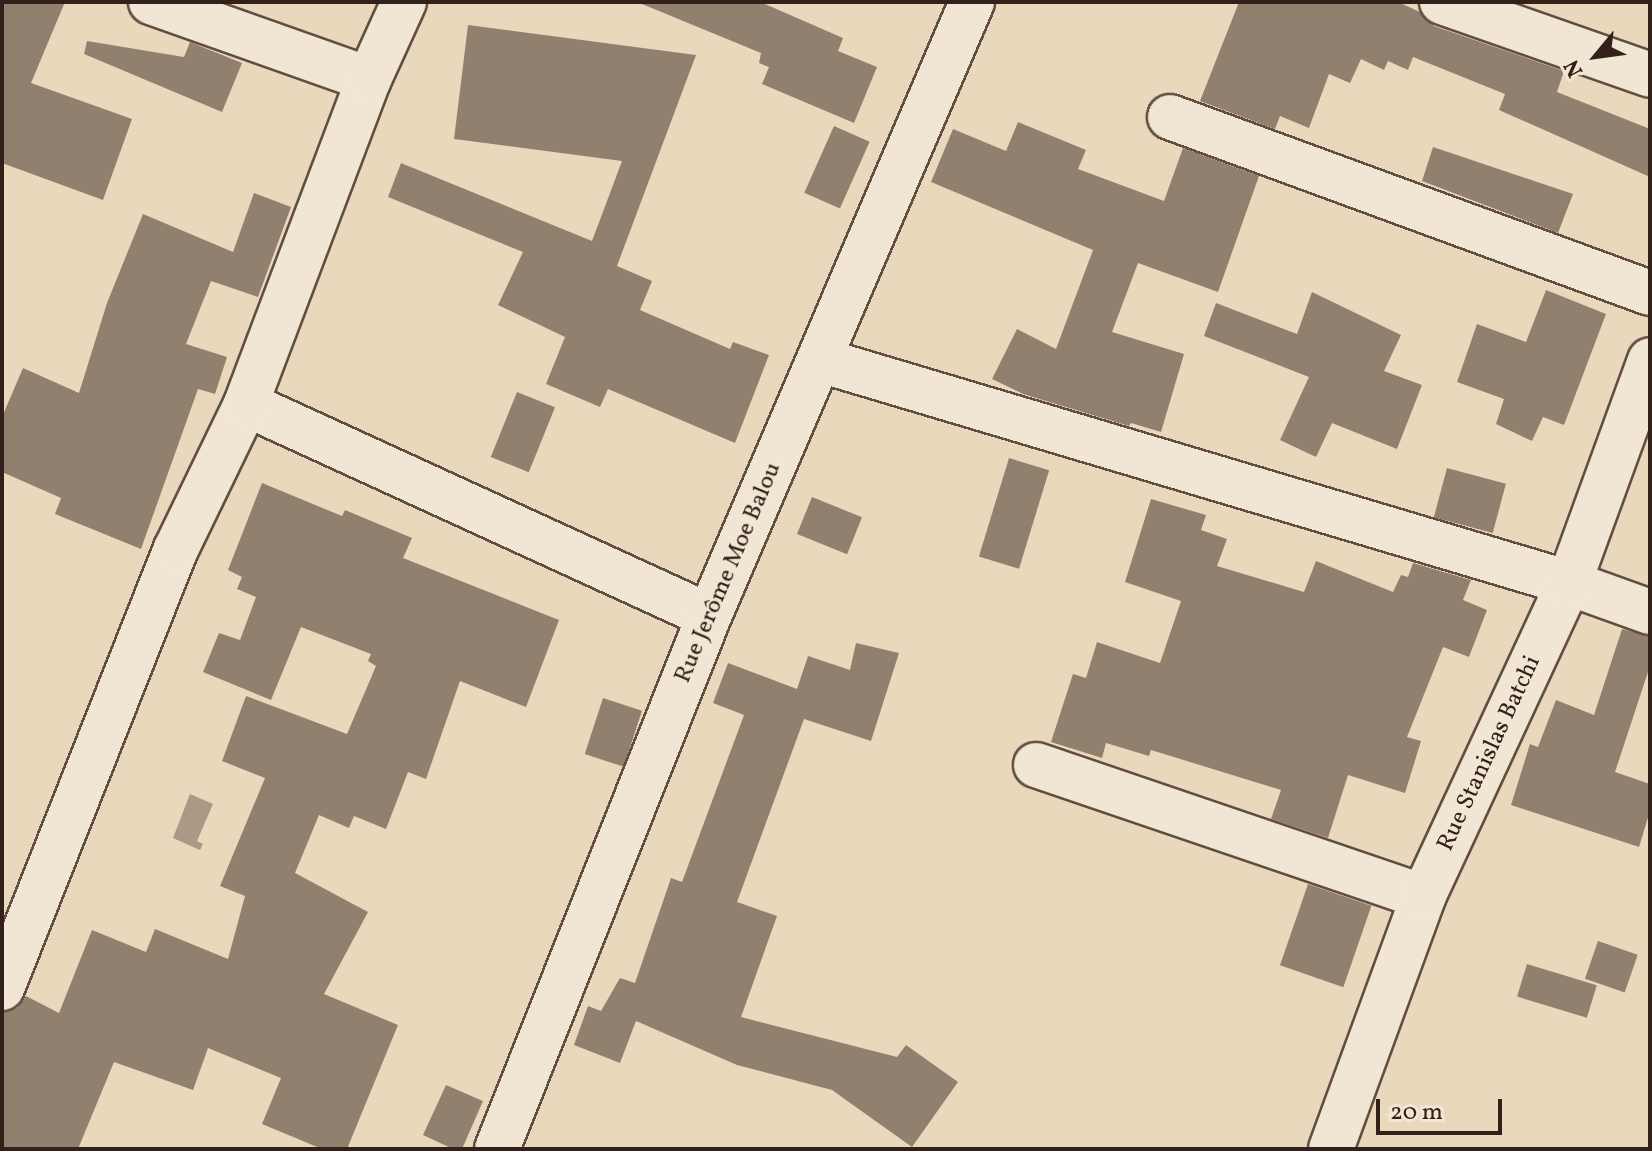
<!DOCTYPE html>
<html>
<head>
<meta charset="utf-8">
<style>
  body { margin:0 }
  #map { position:relative; width:1652px; height:1151px; overflow:hidden; background:#ead8bd; font-family:Vollkorn,serif }
  div>[style] { position:absolute }
  [style*='--x'] { left:calc(var(--x)*1px); top:calc(var(--y)*1px); width:calc(var(--w)*1px); rotate:calc(var(--a)*1deg) }
  .water>* { inset:0; background:#ac9985 }
  .building>* { inset:0; background:#92806e; transform-origin:0 0 }
  .roads { filter:drop-shadow(2px 0 #614e41) drop-shadow(-2px 0 #614e41) drop-shadow(0 2px #614e41) drop-shadow(0 -2px #614e41) }
  .street>* { height:44px; margin:-22px; padding:0 22px; transform-origin:22px; border-radius:22px; background:#f1e6d4 }
  span { translate:-50% -50%; white-space:nowrap; text-align:center; line-height:1.15; -webkit-text-stroke:7px #f1e6d4; paint-order:stroke }
  .street-label { font-size:24px; color:#332018 }
  .frame { position:absolute; inset:0; border:4px solid #332018; pointer-events:none }
  .north { position:absolute; left:1556px; top:16px; width:80px; height:80px; -webkit-text-stroke:6px #f1e6d4; paint-order:stroke; rotate:241deg; font-size:22px; font-weight:700; line-height:32px; text-align:center; color:#332018 }
  .north::after { content:''; display:block; margin:auto; width:28px; height:36px; background:#332018; clip-path:polygon(50% 0,100% 100%,50% 72%,0 100%) }
  .scale { position:absolute; left:1376px; top:1099px; width:126px; height:36px; box-sizing:border-box; border:4px solid #332018; border-top:0; padding-left:10px; font-size:24px; line-height:28px; white-space:nowrap; color:#332018; -webkit-text-stroke:6px #f1e6d4; paint-order:stroke }
</style>
</head>
<body>
<div id="map">
  <div class="water">
    <i style="clip-path:polygon(190px 794px,213px 804px,197px 841px,203px 844px,200px 850px,173px 838px)"></i>
  </div>
  <div class="building">
    <i style="clip-path:polygon(2px 2px,65px 2px,31px 83px,132px 119px,103px 200px,2px 163px)"></i>
    <i style="clip-path:polygon(637px 2px,760px 2px,843px 38px,838px 51px,877px 67px,854px 123px,762px 84px,769px 67px,759px 63px,761px 53px)"></i>
    <i style="clip-path:polygon(1239px 2px,1398px 2px,1420px 12px,1434px 26px,1564px 71px,1557px 92px,1650px 129px,1650px 177px,1499px 110px,1505px 94px,1413px 57px,1408px 70px,1388px 61px,1384px 70px,1361px 59px,1350px 83px,1329px 74px,1309px 128px,1280px 116px,1275px 129px,1200px 101px)"></i>
    <i style="clip-path:polygon(468px 25px,696px 55px,617px 266px,652px 281px,640px 310px,730px 349px,733px 342px,769px 355px,735px 443px,608px 389px,600px 407px,546px 384px,565px 337px,498px 305px,523px 252px,388px 197px,401px 163px,592px 241px,622px 161px,454px 139px)"></i>
    <i style="clip-path:polygon(87px 41px,184px 57px,190px 42px,242px 63px,222px 112px,84px 54px)"></i>
    <i style="clip-path:polygon(1018px 122px,1086px 150px,1078px 169px,1164px 201px,1183px 148px,1259px 176px,1218px 292px,1138px 263px,1112px 332px,1184px 354px,1161px 432px,1131px 423px,1129px 426px,1023px 394px,992px 379px,1017px 329px,1056px 349px,1093px 250px,931px 182px,953px 129px,1006px 151px)"></i>
    <i style="left:834px;top:126px;width:39px;height:73px;rotate:24deg"></i>
    <i style="clip-path:polygon(1433px 147px,1573px 194px,1558px 233px,1422px 181px)"></i>
    <i style="clip-path:polygon(254px 193px,291px 207px,258px 297px,211px 281px,186px 344px,227px 357px,215px 394px,198px 389px,141px 549px,55px 514px,61px 498px,2px 472px,2px 417px,23px 368px,79px 393px,107px 303px,143px 214px,233px 252px)"></i>
    <i style="clip-path:polygon(1546px 290px,1606px 314px,1564px 425px,1543px 417px,1532px 441px,1496px 424px,1504px 399px,1457px 382px,1477px 324px,1526px 342px)"></i>
    <i style="clip-path:polygon(1312px 292px,1401px 335px,1384px 371px,1422px 385px,1397px 449px,1332px 423px,1316px 457px,1280px 440px,1309px 377px,1204px 336px,1216px 303px,1297px 334px)"></i>
    <i style="left:517px;top:392px;width:41px;height:70px;rotate:22deg"></i>
    <i style="left:1009px;top:458px;width:42px;height:103px;rotate:17deg"></i>
    <i style="left:1447px;top:468px;width:61px;height:51px;rotate:15deg"></i>
    <i style="clip-path:polygon(262px 483px,342px 516px,345px 510px,412px 538px,403px 558px,559px 620px,526px 707px,460px 681px,426px 779px,408px 772px,386px 829px,354px 816px,349px 828px,319px 815px,295px 873px,368px 912px,324px 994px,398px 1025px,347px 1149px,322px 1149px,262px 1124px,281px 1078px,208px 1048px,193px 1090px,114px 1062px,78px 1149px,2px 1149px,2px 1012px,17px 1008px,26px 996px,59px 1013px,92px 930px,146px 952px,155px 929px,228px 959px,245px 896px,220px 886px,265px 778px,222px 761px,246px 696px,347px 734px,376px 666px,368px 661px,371px 654px,301px 627px,271px 700px,203px 672px,219px 633px,240px 640px,256px 597px,237px 589px,242px 577px,228px 570px)"></i>
    <i style="left:812px;top:497px;width:54px;height:40px;rotate:22deg"></i>
    <i style="clip-path:polygon(1151px 499px,1206px 515px,1201px 530px,1227px 539px,1217px 566px,1304px 592px,1316px 561px,1393px 592px,1401px 575px,1408px 577px,1413px 563px,1471px 580px,1463px 600px,1487px 610px,1469px 657px,1443px 647px,1407px 737px,1421px 741px,1405px 793px,1348px 775px,1328px 838px,1271px 819px,1281px 790px,1151px 750px,1149px 756px,1106px 743px,1102px 758px,1051px 742px,1073px 674px,1086px 678px,1097px 642px,1160px 663px,1181px 601px,1125px 582px)"></i>
    <i style="clip-path:polygon(1622px 629px,1650px 636px,1650px 666px,1615px 772px,1650px 784px,1650px 811px,1639px 847px,1511px 805px,1530px 744px,1538px 747px,1556px 700px,1594px 715px)"></i>
    <i style="clip-path:polygon(856px 643px,899px 653px,871px 741px,804px 719px,737px 902px,777px 916px,741px 1017px,897px 1057px,906px 1045px,958px 1082px,912px 1147px,832px 1090px,737px 1065px,636px 1021px,620px 1063px,574px 1045px,588px 1006px,601px 1011px,620px 978px,635px 983px,671px 878px,682px 882px,744px 715px,713px 703px,728px 663px,797px 689px,808px 656px,850px 670px)"></i>
    <i style="left:603px;top:698px;width:41px;height:59px;rotate:18deg"></i>
    <i style="left:1308px;top:884px;width:67px;height:86px;rotate:19deg"></i>
    <i style="left:1598px;top:941px;width:42px;height:40px;rotate:19deg"></i>
    <i style="left:1527px;top:964px;width:73px;height:34px;rotate:17deg"></i>
    <i style="clip-path:polygon(446px 1085px,483px 1101px,462px 1149px,453px 1149px,423px 1135px)"></i>
  </div>
  <div class="roads">
    <div class="street">
      <i style="--x:151;--y:2;--w:231;--a:19.5"></i>
      <i style="--x:1442;--y:2;--w:220;--a:19.3"></i>
      <i style="--x:1170;--y:117;--w:511;--a:20.14"></i>
      <i style="--x:820;--y:360;--w:781;--a:16.58"></i>
      <i style="--x:1569;--y:583;--w:86;--a:19.7"></i>
      <i style="--x:246;--y:404;--w:509;--a:24.6"></i>
      <i style="--x:1036;--y:765;--w:409;--a:18.8"></i>
      <i style="--x:2;--y:988;--w:472;--a:-68.4"></i>
      <i style="--x:176;--y:549;--w:161;--a:-64.2"></i>
      <i style="--x:246;--y:404;--w:347;--a:-69.3"></i>
      <i style="--x:369;--y:79;--w:85;--a:-65.6"></i>
      <i style="--x:497;--y:1149;--w:574;--a:-68.31"></i>
      <i style="--x:709;--y:616;--w:668;--a:-66.81"></i>
      <i style="--x:1331;--y:1149;--w:268;--a:-69.9"></i>
      <i style="--x:1423;--y:897;--w:346;--a:-65.1"></i>
      <i style="--x:1569;--y:583;--w:237;--a:-70"></i>
    </div>
  </div>
  <div class="street-label">
    <span style="left:729px;top:573px;rotate:-67deg">Rue Jerôme Moe Balou</span>
    <span style="left:1490px;top:754px;rotate:-65deg">Rue Stanislas Batchi</span>
  </div>
  <div class="frame"></div>
  <div class="north">N</div>
  <div class="scale">20 m</div>
</div>
</body>
</html>
